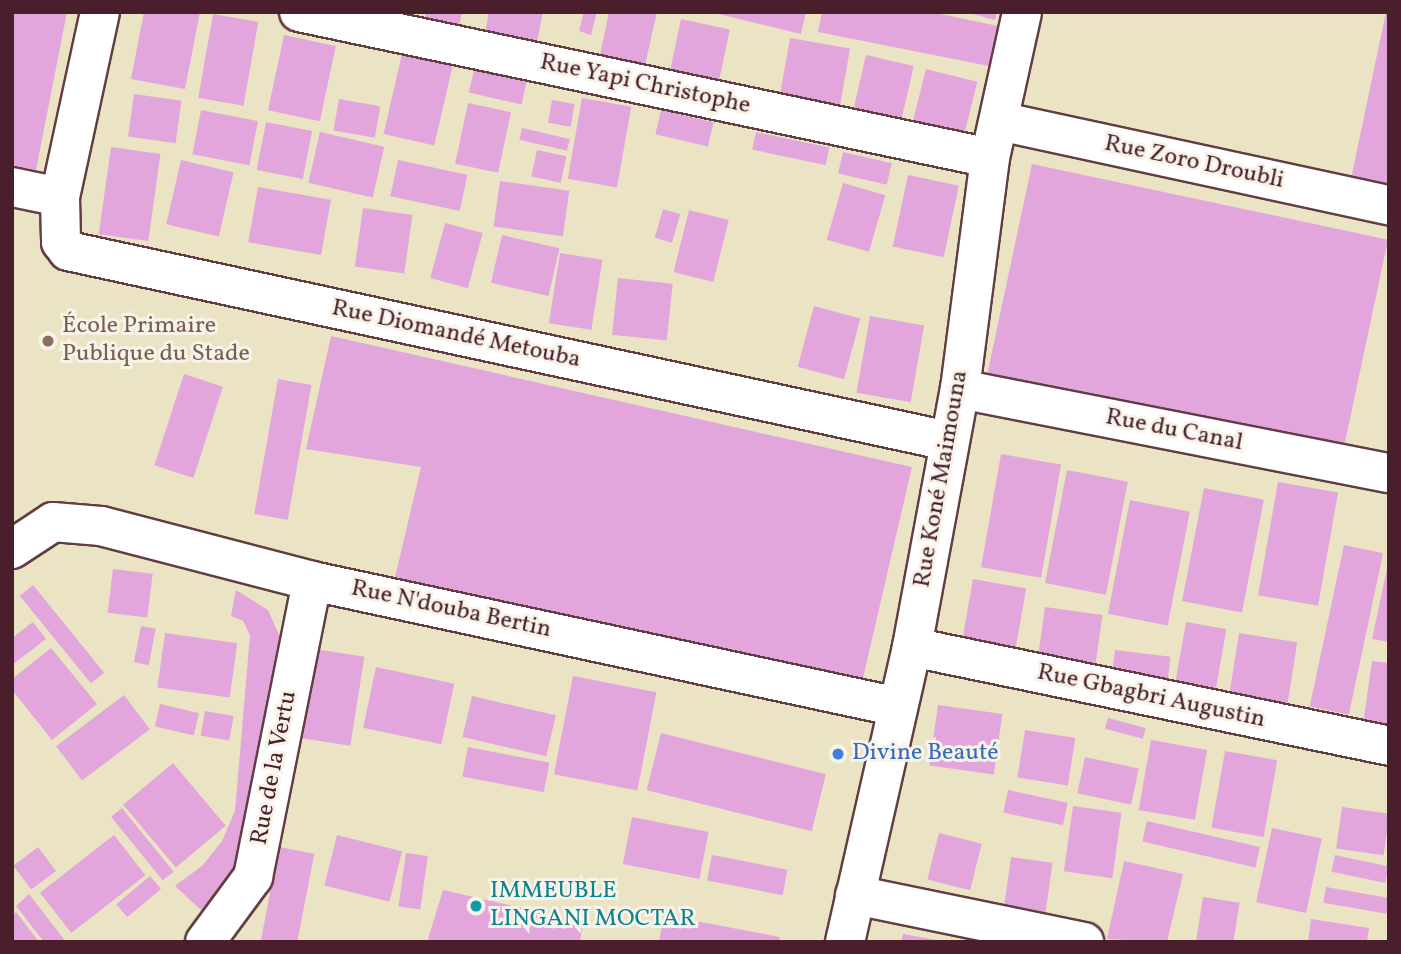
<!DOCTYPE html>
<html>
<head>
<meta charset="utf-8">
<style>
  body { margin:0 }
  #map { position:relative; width:1401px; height:954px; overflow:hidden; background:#eae4c5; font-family:Vollkorn,serif }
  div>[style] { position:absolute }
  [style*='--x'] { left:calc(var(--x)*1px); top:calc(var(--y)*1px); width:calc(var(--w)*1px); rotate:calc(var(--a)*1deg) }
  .building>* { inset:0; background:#e3a6dc; transform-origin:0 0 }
  .roads { filter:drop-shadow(2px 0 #623d42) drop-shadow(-2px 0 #623d42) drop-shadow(0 2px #623d42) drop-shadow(0 -2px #623d42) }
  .street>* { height:38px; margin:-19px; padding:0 19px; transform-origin:19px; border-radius:19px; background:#fff }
  .dots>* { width:19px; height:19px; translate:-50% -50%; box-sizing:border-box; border:4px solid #f7f3e8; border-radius:50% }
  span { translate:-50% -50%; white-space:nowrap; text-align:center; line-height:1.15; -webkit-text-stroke:6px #f7f3e8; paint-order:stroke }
  .street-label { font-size:24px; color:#4a1f2b }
  .education-label { font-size:24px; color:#785e54 }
  .left { translate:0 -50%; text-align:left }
  .shop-label { font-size:24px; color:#366cbe }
  .culture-label { font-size:24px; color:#0d838f }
  .frame { position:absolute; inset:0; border:14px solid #4a1f2b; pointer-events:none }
</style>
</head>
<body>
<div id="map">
  <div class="building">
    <i style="clip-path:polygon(12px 12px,67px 12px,36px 170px,12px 165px)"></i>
    <i style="clip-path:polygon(144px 12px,200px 12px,185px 89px,131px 79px)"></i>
    <i style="clip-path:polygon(426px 12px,462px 12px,456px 43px,422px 35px)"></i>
    <i style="clip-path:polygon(489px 12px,543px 12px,533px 63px,481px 53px)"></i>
    <i style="clip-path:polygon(584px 12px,597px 12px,591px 35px,579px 31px)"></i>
    <i style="clip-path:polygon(609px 12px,657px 12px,645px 65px,600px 55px)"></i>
    <i style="clip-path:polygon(710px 12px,806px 12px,801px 34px)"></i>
    <i style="clip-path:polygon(822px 12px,931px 12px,998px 26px,989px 66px,818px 32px)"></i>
    <i style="clip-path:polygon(965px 12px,997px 12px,995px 20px)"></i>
    <i style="clip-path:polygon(1386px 12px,1389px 12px,1389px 202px,1348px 193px)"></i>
    <i style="left:213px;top:14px;width:46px;height:85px;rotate:10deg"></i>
    <i style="left:681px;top:19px;width:50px;height:54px;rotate:12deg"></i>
    <i style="left:284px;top:35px;width:53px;height:77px;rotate:12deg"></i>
    <i style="left:790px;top:38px;width:61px;height:76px;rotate:10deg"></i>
    <i style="left:402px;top:54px;width:52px;height:82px;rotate:13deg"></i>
    <i style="left:866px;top:55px;width:49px;height:75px;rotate:13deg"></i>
    <i style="left:926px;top:69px;width:53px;height:75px;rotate:14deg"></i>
    <i style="left:474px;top:70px;width:54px;height:23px;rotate:13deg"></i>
    <i style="left:134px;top:94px;width:48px;height:43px;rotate:8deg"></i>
    <i style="left:582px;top:98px;width:50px;height:82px;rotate:10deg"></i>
    <i style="left:339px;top:99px;width:42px;height:32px;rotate:10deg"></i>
    <i style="left:552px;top:100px;width:23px;height:23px;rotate:10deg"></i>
    <i style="left:468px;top:103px;width:44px;height:62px;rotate:12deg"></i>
    <i style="left:201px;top:110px;width:58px;height:45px;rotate:11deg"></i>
    <i style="left:661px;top:110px;width:54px;height:25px;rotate:13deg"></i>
    <i style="left:266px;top:122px;width:47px;height:49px;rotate:11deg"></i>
    <i style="left:522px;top:128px;width:49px;height:12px;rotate:13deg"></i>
    <i style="left:320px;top:132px;width:66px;height:52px;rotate:13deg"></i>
    <i style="left:756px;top:132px;width:75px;height:18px;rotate:12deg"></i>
    <i style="left:111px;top:147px;width:50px;height:88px;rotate:8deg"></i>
    <i style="left:537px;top:150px;width:30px;height:27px;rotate:12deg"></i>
    <i style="left:843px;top:152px;width:50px;height:22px;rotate:13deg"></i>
    <i style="left:181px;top:160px;width:54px;height:66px;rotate:13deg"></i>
    <i style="left:398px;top:160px;width:71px;height:37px;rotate:12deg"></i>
    <i style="left:1032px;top:164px;width:364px;height:224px;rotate:12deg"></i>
    <i style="left:908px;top:175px;width:52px;height:73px;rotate:12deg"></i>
    <i style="left:500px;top:181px;width:70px;height:46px;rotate:8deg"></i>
    <i style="left:843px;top:183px;width:44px;height:59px;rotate:16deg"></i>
    <i style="left:258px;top:187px;width:74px;height:56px;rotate:10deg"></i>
    <i style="left:363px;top:208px;width:50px;height:59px;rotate:8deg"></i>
    <i style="left:663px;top:209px;width:18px;height:30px;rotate:16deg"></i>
    <i style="left:689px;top:210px;width:41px;height:64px;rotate:14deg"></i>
    <i style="left:445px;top:223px;width:39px;height:57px;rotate:15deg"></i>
    <i style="left:502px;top:235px;width:59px;height:49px;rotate:13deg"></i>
    <i style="left:560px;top:253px;width:43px;height:71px;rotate:9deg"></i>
    <i style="left:618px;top:278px;width:55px;height:57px;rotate:6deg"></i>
    <i style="left:814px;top:306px;width:48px;height:63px;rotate:15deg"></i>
    <i style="left:870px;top:316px;width:55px;height:78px;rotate:10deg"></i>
    <i style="clip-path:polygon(331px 336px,912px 467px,860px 691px,393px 586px,421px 467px,306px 449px)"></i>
    <i style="left:184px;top:374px;width:41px;height:96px;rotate:18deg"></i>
    <i style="left:278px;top:379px;width:34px;height:137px;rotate:10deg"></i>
    <i style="left:1001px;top:454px;width:61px;height:115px;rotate:10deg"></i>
    <i style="left:1067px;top:470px;width:62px;height:115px;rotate:11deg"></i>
    <i style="left:1278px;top:482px;width:61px;height:115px;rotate:10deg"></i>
    <i style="left:1204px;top:488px;width:61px;height:115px;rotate:11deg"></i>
    <i style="left:1130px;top:500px;width:61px;height:116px;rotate:11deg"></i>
    <i style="left:1344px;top:545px;width:40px;height:165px;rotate:12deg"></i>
    <i style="clip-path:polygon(1389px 559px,1389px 642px,1372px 639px)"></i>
    <i style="left:113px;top:569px;width:40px;height:44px;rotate:7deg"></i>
    <i style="left:973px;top:579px;width:54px;height:78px;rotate:10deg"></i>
    <i style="left:33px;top:585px;width:113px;height:17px;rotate:51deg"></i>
    <i style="clip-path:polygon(236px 590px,268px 610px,280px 637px,249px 857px,230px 887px,201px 910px,175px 886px,203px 865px,222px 841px,235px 811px,250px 635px,243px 621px,231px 616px)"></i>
    <i style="left:1045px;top:607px;width:58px;height:64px;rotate:8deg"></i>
    <i style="clip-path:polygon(33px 622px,46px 639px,12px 665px,12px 638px)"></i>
    <i style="left:1186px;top:622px;width:41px;height:78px;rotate:10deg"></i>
    <i style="left:141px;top:626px;width:15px;height:37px;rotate:11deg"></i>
    <i style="left:165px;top:633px;width:73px;height:55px;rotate:8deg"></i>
    <i style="left:1239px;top:633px;width:59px;height:76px;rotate:9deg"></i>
    <i style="clip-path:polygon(51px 648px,97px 704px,52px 740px,12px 690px,12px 679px)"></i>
    <i style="left:315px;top:649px;width:50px;height:90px;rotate:9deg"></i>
    <i style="left:1115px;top:650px;width:56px;height:26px;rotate:7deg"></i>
    <i style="clip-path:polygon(1372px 661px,1389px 663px,1389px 742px,1361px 738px)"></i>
    <i style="left:376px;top:667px;width:80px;height:62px;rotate:12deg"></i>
    <i style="left:573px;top:676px;width:85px;height:100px;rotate:11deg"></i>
    <i style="left:124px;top:695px;width:43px;height:85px;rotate:53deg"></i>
    <i style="left:472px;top:696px;width:86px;height:42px;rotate:13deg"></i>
    <i style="left:160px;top:704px;width:40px;height:23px;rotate:13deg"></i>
    <i style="left:938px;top:705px;width:65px;height:61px;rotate:8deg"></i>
    <i style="left:205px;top:711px;width:29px;height:25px;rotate:10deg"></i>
    <i style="left:1108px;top:718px;width:39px;height:11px;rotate:15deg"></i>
    <i style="left:1025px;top:730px;width:51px;height:48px;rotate:9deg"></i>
    <i style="left:661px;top:733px;width:170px;height:59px;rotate:14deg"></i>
    <i style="left:1151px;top:740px;width:57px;height:71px;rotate:10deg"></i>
    <i style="left:468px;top:747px;width:83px;height:30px;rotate:11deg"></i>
    <i style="left:1225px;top:751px;width:53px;height:78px;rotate:10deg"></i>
    <i style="left:1085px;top:757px;width:55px;height:37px;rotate:12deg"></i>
    <i style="left:173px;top:763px;width:82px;height:65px;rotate:50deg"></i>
    <i style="left:1008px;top:790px;width:61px;height:23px;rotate:12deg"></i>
    <i style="left:1073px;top:806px;width:49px;height:66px;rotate:8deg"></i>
    <i style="left:1342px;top:807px;width:48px;height:42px;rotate:8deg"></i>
    <i style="left:122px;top:808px;width:82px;height:14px;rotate:51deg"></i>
    <i style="left:632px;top:817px;width:78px;height:48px;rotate:11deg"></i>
    <i style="left:1147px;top:821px;width:116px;height:21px;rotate:13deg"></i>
    <i style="left:1272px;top:828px;width:51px;height:76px;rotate:12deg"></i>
    <i style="left:939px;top:833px;width:44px;height:48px;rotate:14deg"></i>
    <i style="left:114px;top:835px;width:51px;height:94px;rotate:52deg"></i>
    <i style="left:337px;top:835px;width:67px;height:52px;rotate:14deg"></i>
    <i style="left:38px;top:847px;width:30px;height:31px;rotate:53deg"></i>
    <i style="left:279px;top:847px;width:36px;height:97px;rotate:11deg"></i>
    <i style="left:406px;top:853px;width:22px;height:54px;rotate:8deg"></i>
    <i style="left:712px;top:855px;width:77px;height:26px;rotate:11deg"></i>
    <i style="left:1335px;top:855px;width:55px;height:17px;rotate:12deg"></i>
    <i style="left:1011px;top:857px;width:42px;height:54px;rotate:8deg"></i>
    <i style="clip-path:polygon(1124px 861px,1183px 874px,1167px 942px,1107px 939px)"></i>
    <i style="left:150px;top:876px;width:17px;height:44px;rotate:50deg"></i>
    <i style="left:1326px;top:887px;width:64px;height:16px;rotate:10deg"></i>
    <i style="clip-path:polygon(443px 890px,583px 922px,580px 942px,427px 942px)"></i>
    <i style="clip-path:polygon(29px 894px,66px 942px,44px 942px,16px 906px)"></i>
    <i style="left:1203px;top:897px;width:37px;height:46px;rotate:9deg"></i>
    <i style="clip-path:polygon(16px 912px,39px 942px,12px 942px,12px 915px)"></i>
    <i style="clip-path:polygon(664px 915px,780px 937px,779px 942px,659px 942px)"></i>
    <i style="clip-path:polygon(1311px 919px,1369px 928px,1367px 942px,1308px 942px)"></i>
    <i style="clip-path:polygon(903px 934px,937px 940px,937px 942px,901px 942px)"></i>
  </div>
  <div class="roads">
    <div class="street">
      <i style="--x:299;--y:12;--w:706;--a:11.93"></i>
      <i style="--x:999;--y:121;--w:399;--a:12.2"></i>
      <i style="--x:12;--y:187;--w:49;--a:11.8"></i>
      <i style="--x:60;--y:197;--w:45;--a:88.7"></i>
      <i style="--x:61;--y:242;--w:11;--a:52"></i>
      <i style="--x:68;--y:251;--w:900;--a:12.18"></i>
      <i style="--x:60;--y:197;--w:189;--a:-77.8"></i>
      <i style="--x:960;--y:389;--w:437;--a:11.1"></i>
      <i style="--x:12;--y:549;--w:49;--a:-33.4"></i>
      <i style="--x:53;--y:522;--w:48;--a:4.8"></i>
      <i style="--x:101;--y:526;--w:218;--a:14.6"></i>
      <i style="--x:312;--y:581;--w:599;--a:12.13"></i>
      <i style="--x:912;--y:647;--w:487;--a:11.7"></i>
      <i style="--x:855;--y:895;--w:234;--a:11.6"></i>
      <i style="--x:205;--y:942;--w:81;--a:-53.6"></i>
      <i style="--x:253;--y:877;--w:302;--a:-78.7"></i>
      <i style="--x:845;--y:942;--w:303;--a:-77.2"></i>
      <i style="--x:912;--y:647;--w:262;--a:-79.5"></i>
      <i style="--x:960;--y:389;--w:233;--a:-82.6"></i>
      <i style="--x:990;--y:158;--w:149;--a:-77.6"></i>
    </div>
  </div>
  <div class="dots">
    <i style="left:48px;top:341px;background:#8d6e63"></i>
    <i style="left:838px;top:754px;background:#3f7fe0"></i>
    <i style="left:476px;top:906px;background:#0f9aa8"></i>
  </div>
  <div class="street-label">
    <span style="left:645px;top:85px;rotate:12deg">Rue Yapi Christophe</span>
    <span style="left:1194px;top:163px;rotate:12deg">Rue Zoro Droubli</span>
    <span style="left:456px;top:335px;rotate:12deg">Rue Diomandé Metouba</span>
    <span style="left:1174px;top:431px;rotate:11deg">Rue du Canal</span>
    <span style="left:942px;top:479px;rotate:-80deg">Rue Koné Maimouna</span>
    <span style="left:451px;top:610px;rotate:12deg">Rue N'douba Bertin</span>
    <span style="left:1151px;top:697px;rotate:12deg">Rue Gbagbri Augustin</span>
    <span style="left:275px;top:768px;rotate:-79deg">Rue de la Vertu</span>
  </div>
  <div class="education-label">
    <span class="left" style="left:62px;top:341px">École Primaire<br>Publique du Stade</span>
  </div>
  <div class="shop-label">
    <span class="left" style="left:852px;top:754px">Divine Beauté</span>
  </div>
  <div class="culture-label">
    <span class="left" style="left:490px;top:906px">IMMEUBLE<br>LINGANI MOCTAR</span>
  </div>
  <div class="frame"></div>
</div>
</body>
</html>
